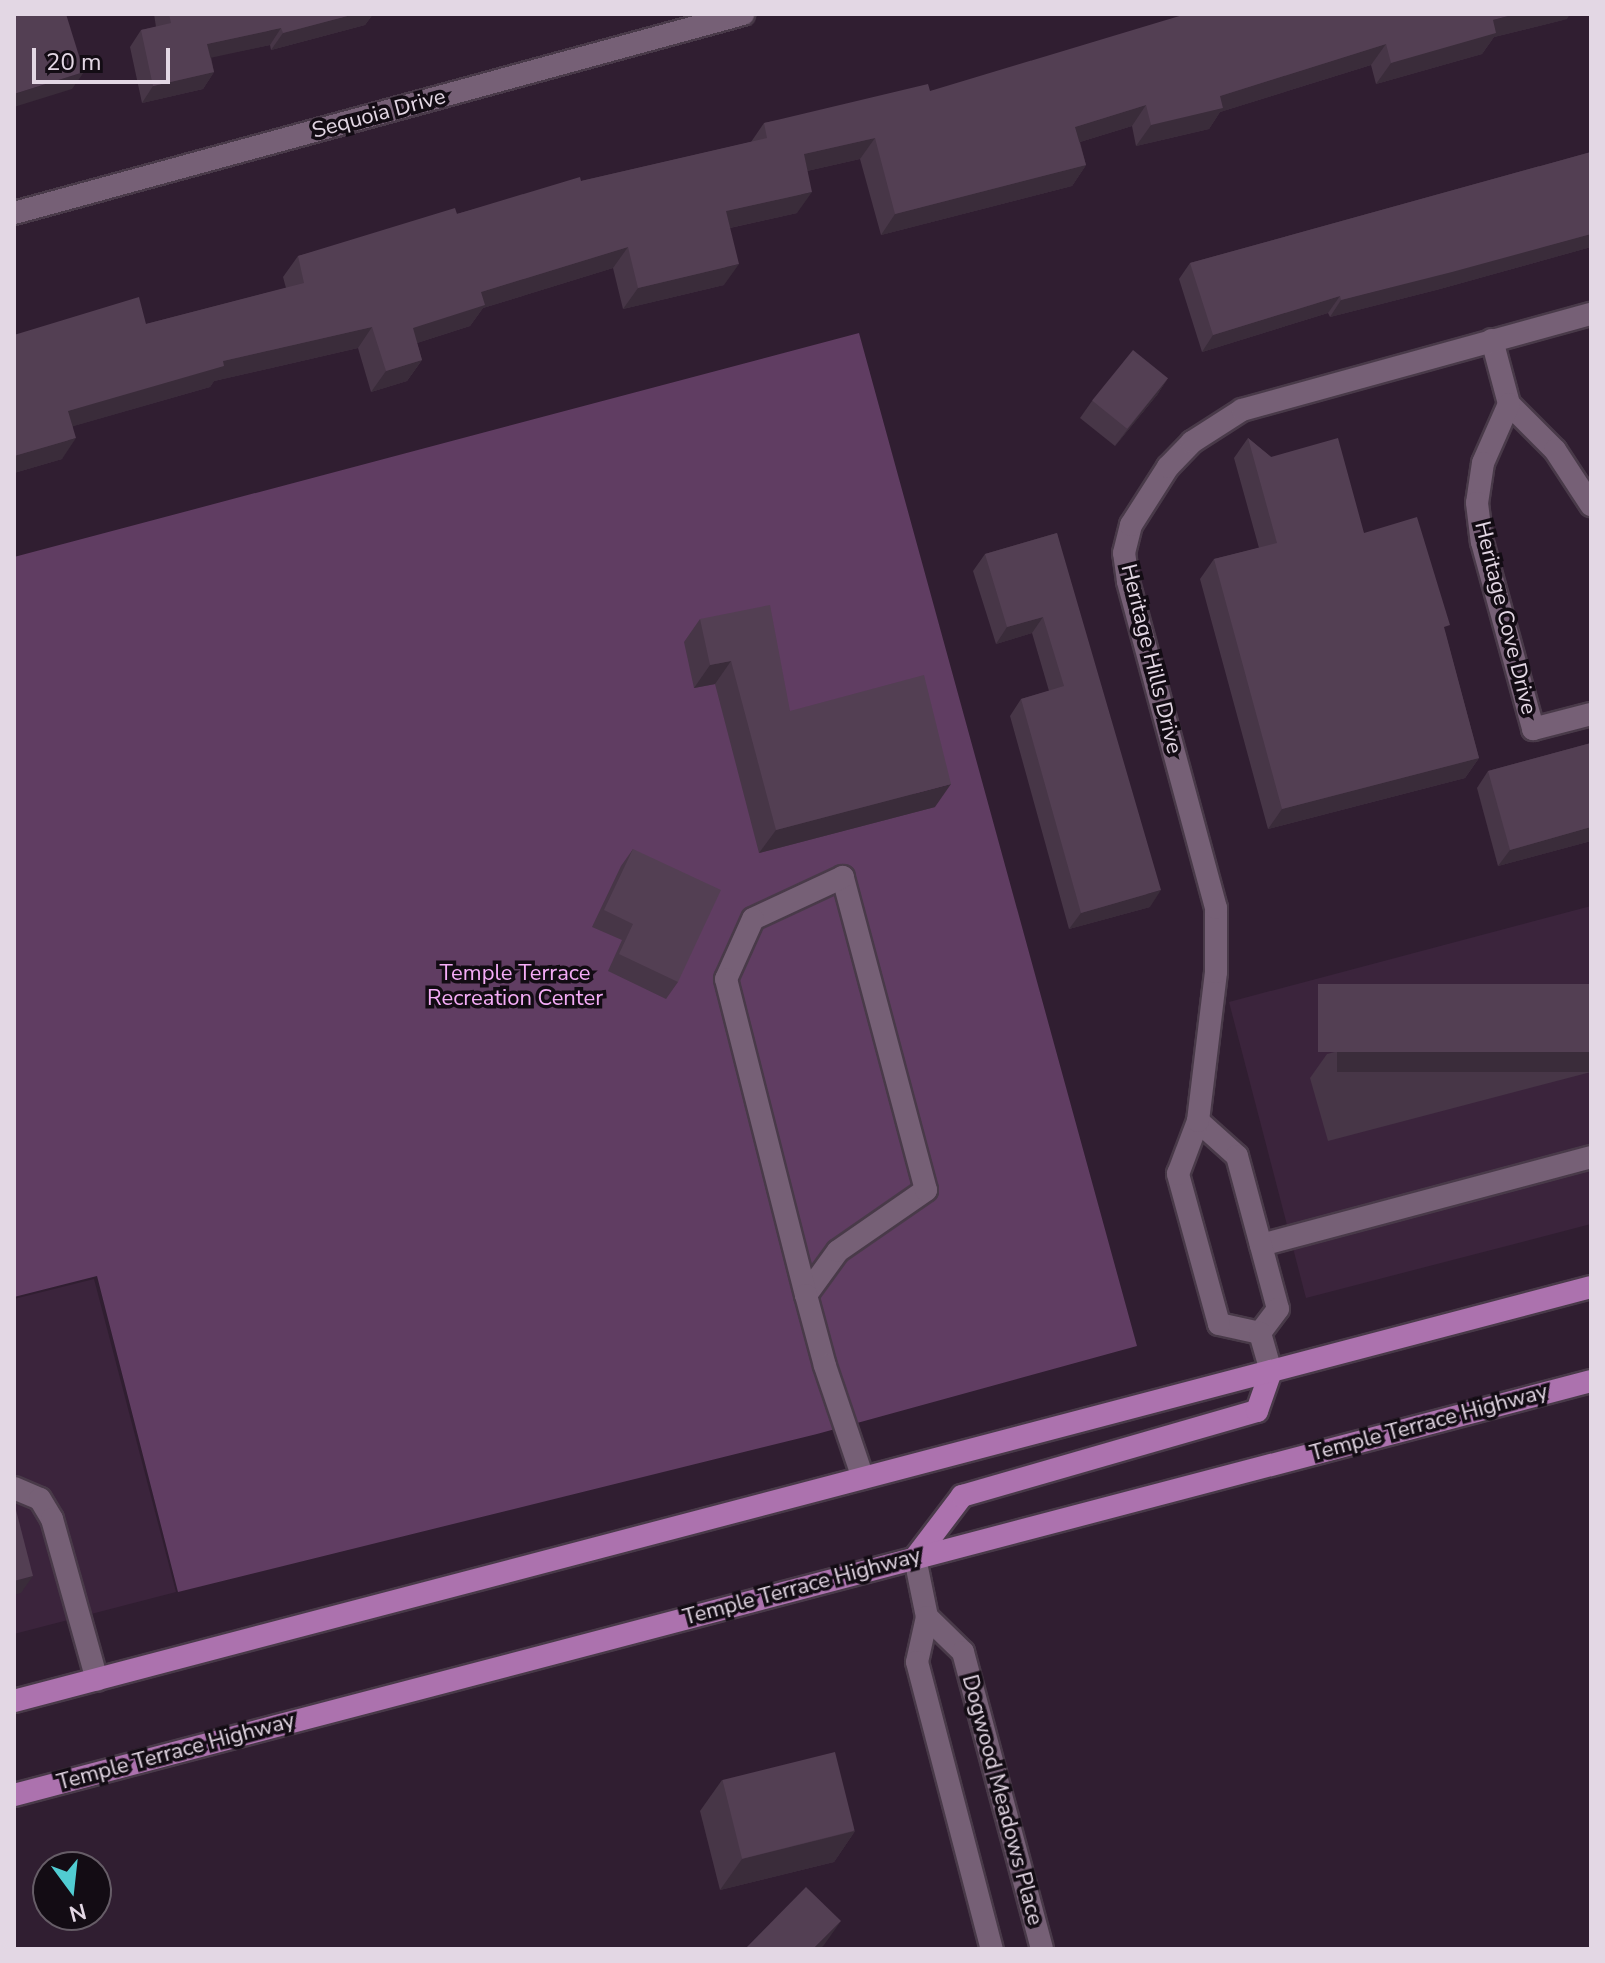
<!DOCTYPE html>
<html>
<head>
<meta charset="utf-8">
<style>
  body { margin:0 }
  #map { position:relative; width:1605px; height:1963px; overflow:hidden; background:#301e31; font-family:"Nunito Sans",sans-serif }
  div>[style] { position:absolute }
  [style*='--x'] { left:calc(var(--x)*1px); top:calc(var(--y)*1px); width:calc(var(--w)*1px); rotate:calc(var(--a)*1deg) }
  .built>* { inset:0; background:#3b243c }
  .green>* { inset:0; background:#603d62 }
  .roads { filter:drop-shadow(2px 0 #493a49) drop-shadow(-2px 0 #493a49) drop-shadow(0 2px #493a49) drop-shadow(0 -2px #493a49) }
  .service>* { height:22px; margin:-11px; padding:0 11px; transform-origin:11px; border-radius:11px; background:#766076 }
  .minor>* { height:22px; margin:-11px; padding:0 11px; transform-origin:11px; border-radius:11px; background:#766076 }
  .primary>* { height:22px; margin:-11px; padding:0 11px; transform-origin:11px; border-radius:11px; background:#ac72ae }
  .wall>* { inset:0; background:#473647 }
  .shaded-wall>* { inset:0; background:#3a2c3a; transform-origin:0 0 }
  .building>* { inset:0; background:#533f53; transform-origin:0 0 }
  span { translate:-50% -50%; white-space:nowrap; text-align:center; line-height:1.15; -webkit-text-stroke:7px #130c14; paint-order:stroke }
  .street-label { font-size:22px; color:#e3d7e4 }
  .park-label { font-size:22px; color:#f5acf7 }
  .frame { position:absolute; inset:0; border:16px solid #e3d7e4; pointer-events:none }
  .north { position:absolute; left:32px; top:1851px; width:80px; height:80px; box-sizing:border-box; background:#130c14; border:2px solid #665d67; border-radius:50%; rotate:165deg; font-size:22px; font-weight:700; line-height:32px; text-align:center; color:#e3d7e4 }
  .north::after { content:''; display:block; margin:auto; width:28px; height:36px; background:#51ccd2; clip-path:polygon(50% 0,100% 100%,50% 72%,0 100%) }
  .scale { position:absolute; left:32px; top:48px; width:138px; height:36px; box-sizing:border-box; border:4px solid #e3d7e4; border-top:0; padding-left:10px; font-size:24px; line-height:28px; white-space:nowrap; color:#e3d7e4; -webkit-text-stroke:6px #130c14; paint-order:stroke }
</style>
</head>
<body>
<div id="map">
  <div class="built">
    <i style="clip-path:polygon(1591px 906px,1591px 1224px,1306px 1298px,1229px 1002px)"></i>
    <i style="clip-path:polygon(94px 1279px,176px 1592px,14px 1634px,14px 1299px)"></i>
  </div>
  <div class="green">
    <i style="clip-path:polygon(859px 333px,1137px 1346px,817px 1434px,178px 1592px,97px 1276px,14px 1297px,14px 557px)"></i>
  </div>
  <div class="roads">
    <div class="service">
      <i style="--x:1261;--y:1245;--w:342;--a:-14.9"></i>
      <i style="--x:806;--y:1295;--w:54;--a:-54"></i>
      <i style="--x:838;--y:1251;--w:107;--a:-34.7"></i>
      <i style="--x:926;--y:1190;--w:324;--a:-104.9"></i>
      <i style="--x:843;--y:877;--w:99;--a:155"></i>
      <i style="--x:753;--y:919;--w:66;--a:114.2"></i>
      <i style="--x:726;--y:979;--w:326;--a:75.8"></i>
      <i style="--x:806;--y:1295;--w:73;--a:75"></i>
      <i style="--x:825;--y:1366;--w:118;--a:71.3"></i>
      <i style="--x:14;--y:1488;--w:28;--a:23"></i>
      <i style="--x:40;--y:1499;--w:23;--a:59"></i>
      <i style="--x:52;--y:1519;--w:167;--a:74.4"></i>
    </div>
    <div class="minor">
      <i style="--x:14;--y:213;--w:756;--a:-15.27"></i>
      <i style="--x:1492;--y:340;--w:66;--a:75.1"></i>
      <i style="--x:1509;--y:404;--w:65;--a:45"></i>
      <i style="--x:1555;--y:450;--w:66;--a:56.8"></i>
      <i style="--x:1509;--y:404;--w:64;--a:113.8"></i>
      <i style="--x:1483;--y:463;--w:40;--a:98.5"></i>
      <i style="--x:1477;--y:503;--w:39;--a:83"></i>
      <i style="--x:1482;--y:542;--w:194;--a:74.7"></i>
      <i style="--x:1533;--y:729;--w:60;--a:-14.5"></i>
      <i style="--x:1198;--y:1121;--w:52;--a:41.9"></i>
      <i style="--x:1237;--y:1156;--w:158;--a:75"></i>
      <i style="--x:1278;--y:1309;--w:30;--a:127"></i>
      <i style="--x:1260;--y:1333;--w:42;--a:-167.6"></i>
      <i style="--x:1219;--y:1324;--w:156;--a:-105.3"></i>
      <i style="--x:1178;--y:1174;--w:57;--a:-69.3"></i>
      <i style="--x:1198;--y:1121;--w:150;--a:-83.1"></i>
      <i style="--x:1216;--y:972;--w:64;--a:-90"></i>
      <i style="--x:1216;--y:908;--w:339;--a:-105.1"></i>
      <i style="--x:1128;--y:581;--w:28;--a:-98"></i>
      <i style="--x:1124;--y:553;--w:29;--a:-76"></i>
      <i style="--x:1131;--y:525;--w:69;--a:-57.5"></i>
      <i style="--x:1168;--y:467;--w:35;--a:-46"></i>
      <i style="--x:1192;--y:442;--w:59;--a:-32.6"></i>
      <i style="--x:1242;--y:410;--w:362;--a:-15.4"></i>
      <i style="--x:1260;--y:1333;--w:40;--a:74"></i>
      <i style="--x:915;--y:1558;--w:60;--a:78.5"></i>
      <i style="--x:927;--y:1617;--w:46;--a:102.5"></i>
      <i style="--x:917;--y:1662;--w:297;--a:75.4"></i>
      <i style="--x:927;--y:1617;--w:50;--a:44.2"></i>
      <i style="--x:963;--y:1652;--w:307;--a:75.1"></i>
    </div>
    <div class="primary">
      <i style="--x:915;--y:1558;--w:78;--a:-52.8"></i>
      <i style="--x:962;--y:1496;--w:307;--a:-16.1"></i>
      <i style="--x:1257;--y:1411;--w:42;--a:-70.7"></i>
      <i style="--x:14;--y:1701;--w:1630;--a:-14.71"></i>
      <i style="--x:14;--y:1795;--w:1630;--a:-14.71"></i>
    </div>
  </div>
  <div class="wall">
    <i style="clip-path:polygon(154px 14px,373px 14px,365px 25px,271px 50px,270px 45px,211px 57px,214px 72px,203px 89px,142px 103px,130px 47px,141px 30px,156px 27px)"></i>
    <i style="clip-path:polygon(1567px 19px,1494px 37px,1482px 54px,1376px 84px,1371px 65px,1220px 112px,1209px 129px,1136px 146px,1132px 126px,1080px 142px,1086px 165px,1072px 186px,881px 235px,860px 159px,807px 171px,797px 213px,730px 228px,724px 285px,623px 309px,613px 268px,483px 308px,470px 326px,417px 343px,422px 360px,407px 381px,371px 392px,358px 348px,214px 381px,210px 387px,73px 426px,62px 459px,14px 473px,14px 335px,146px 324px,286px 288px,283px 277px,298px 256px,581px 181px,751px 142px,764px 123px,930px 91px)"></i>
    <i style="clip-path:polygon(1591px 152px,1591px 247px,1440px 289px,1330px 317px,1328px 313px,1202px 352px,1179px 279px,1190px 263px)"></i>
    <i style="clip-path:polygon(1168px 378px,1157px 395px,1115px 446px,1080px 418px,1092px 401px)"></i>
    <i style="clip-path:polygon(1248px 438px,1364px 533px,1445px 632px,1479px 758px,1465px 778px,1268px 829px,1200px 579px,1214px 559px,1259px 548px,1234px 458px)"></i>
    <i style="clip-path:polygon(1057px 533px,1150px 907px,1069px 929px,1010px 716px,1021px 699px,1049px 691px,1032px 633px,996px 644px,973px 571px,985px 554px)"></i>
    <i style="clip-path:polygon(700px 619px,790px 711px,935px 807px,759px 853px,715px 684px,694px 688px,684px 642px)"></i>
    <i style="clip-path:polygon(1591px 743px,1591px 841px,1498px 866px,1477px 788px,1488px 771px)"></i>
    <i style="clip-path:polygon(633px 849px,678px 982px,666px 999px,608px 971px,622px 940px,592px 927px,621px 866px)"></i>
    <i style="clip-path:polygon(1591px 984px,1591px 1072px,1328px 1141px,1310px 1078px,1327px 1054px)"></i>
    <i style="clip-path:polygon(722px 1780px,855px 1831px,834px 1862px,720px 1890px,700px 1811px)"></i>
  </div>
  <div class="shaded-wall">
    <i style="clip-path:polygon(355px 14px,373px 14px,365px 25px,271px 50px,283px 33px)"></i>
    <i style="clip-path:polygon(1516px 14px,1570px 14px,1567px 19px,1494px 37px,1482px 54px,1376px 84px,1391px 63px,1493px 20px)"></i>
    <i style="clip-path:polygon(281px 28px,270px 45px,196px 61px,207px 44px)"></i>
    <i style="clip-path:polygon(1386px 44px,1371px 65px,1220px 112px,1209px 129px,1136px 146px,1151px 125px,1220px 96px)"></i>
    <i style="clip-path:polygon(84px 72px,72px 89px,14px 107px,14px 94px)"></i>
    <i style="clip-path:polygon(214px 72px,203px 89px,142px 103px,153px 86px)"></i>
    <i style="clip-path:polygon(1146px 105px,1132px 126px,1060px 148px,1075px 127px)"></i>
    <i style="clip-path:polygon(875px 138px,860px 159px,789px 175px,804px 154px)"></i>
    <i style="clip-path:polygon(1086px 165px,1072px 186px,881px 235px,895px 214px)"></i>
    <i style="clip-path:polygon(812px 192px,797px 213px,711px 232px,726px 211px)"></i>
    <i style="clip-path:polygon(1591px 234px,1591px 247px,1440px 289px,1330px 317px,1341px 300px)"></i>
    <i style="clip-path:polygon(628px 247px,613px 268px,483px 308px,470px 326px,398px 349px,413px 328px,481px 292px)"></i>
    <i style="clip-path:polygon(739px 264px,724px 285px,623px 309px,638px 288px)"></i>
    <i style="clip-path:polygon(1340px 296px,1328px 313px,1202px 352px,1213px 335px)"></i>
    <i style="clip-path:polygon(372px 327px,358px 348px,214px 381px,210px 387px,53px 432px,68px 411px,223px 361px)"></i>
    <i style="clip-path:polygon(422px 360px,407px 381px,371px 392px,386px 371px)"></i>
    <i style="clip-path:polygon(1168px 378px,1157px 395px,1115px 446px,1127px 430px)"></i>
    <i style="clip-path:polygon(76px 438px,62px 459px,14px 473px,14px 456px)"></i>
    <i style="clip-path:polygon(1043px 617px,1032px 633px,996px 644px,1007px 627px)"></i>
    <i style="clip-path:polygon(731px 661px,715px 684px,694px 688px,710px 665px)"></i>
    <i style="clip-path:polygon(1479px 758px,1465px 778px,1268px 829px,1282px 809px)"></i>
    <i style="clip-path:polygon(951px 784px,935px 807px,759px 853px,776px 830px)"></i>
    <i style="clip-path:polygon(1591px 827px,1591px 841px,1498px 866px,1510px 850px)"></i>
    <i style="clip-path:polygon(1161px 890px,1150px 907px,1069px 929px,1081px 913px)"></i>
    <i style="left:1591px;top:1052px;width:20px;height:254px;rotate:90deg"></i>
    <i style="clip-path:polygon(33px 1576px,21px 1593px,14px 1595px,14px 1581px)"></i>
    <i style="clip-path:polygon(855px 1831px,834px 1862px,720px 1890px,742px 1859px)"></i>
    <i style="clip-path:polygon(841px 1921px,824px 1945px,820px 1949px,813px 1949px)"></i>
  </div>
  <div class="building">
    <i style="clip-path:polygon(14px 14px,66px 14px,84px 72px,14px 94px)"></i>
    <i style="clip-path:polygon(169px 14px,355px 14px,283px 33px,281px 28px,207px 44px,214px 72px,153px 86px,141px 30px,171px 23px)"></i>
    <i style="clip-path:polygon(1186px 14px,1516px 14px,1493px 20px,1496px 33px,1391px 63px,1386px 44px,1220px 96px,1223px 108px,1151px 125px,1146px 105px,1075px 127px,1086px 165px,895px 214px,875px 138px,804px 154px,812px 192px,726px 211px,739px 264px,638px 288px,628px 247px,481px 292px,485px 305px,413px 328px,422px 360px,386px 371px,372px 327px,223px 361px,224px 366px,68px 411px,76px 438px,14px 456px,14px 335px,139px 297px,146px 324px,304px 283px,298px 256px,455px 208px,457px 214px,580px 177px,581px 181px,767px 138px,764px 123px,928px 84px,930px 91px)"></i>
    <i style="clip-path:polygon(1591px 152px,1591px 234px,1452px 272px,1341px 300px,1340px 296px,1213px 335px,1190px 263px)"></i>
    <i style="left:1133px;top:350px;width:45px;height:65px;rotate:39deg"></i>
    <i style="clip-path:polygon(1248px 438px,1271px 457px,1338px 438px,1364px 533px,1417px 517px,1450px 625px,1444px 627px,1479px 758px,1282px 809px,1214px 559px,1277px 543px)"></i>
    <i style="clip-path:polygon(1057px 533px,1161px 890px,1081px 913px,1021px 699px,1064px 686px,1043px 617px,1007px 627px,985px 554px)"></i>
    <i style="clip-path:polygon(770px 605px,790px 711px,924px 675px,951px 784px,776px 830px,731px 661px,710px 665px,700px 619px)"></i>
    <i style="clip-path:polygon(1591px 743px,1591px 827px,1510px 850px,1488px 771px)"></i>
    <i style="clip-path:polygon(633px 849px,721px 890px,678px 982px,619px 954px,633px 924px,604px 910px)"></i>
    <i style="left:1591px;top:984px;width:68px;height:273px;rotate:90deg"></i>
    <i style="clip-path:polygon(16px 1510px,33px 1576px,14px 1581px,14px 1511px)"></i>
    <i style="left:835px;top:1752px;width:81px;height:116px;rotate:76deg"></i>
    <i style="clip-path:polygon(806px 1887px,841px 1921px,813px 1949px,745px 1949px)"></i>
  </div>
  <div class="street-label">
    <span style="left:379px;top:114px;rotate:-15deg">Sequoia Drive</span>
    <span style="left:1505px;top:618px;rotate:76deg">Heritage Cove Drive</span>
    <span style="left:1151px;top:659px;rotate:76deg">Heritage Hills Drive</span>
    <span style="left:1429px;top:1423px;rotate:-15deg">Temple Terrace Highway</span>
    <span style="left:802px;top:1587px;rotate:-15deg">Temple Terrace Highway</span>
    <span style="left:176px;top:1752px;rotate:-15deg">Temple Terrace Highway</span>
    <span style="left:1002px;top:1800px;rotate:75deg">Dogwood Meadows Place</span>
  </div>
  <div class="park-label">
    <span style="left:515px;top:986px">Temple Terrace<br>Recreation Center</span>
  </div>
  <div class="frame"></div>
  <div class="north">N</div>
  <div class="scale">20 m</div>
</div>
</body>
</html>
